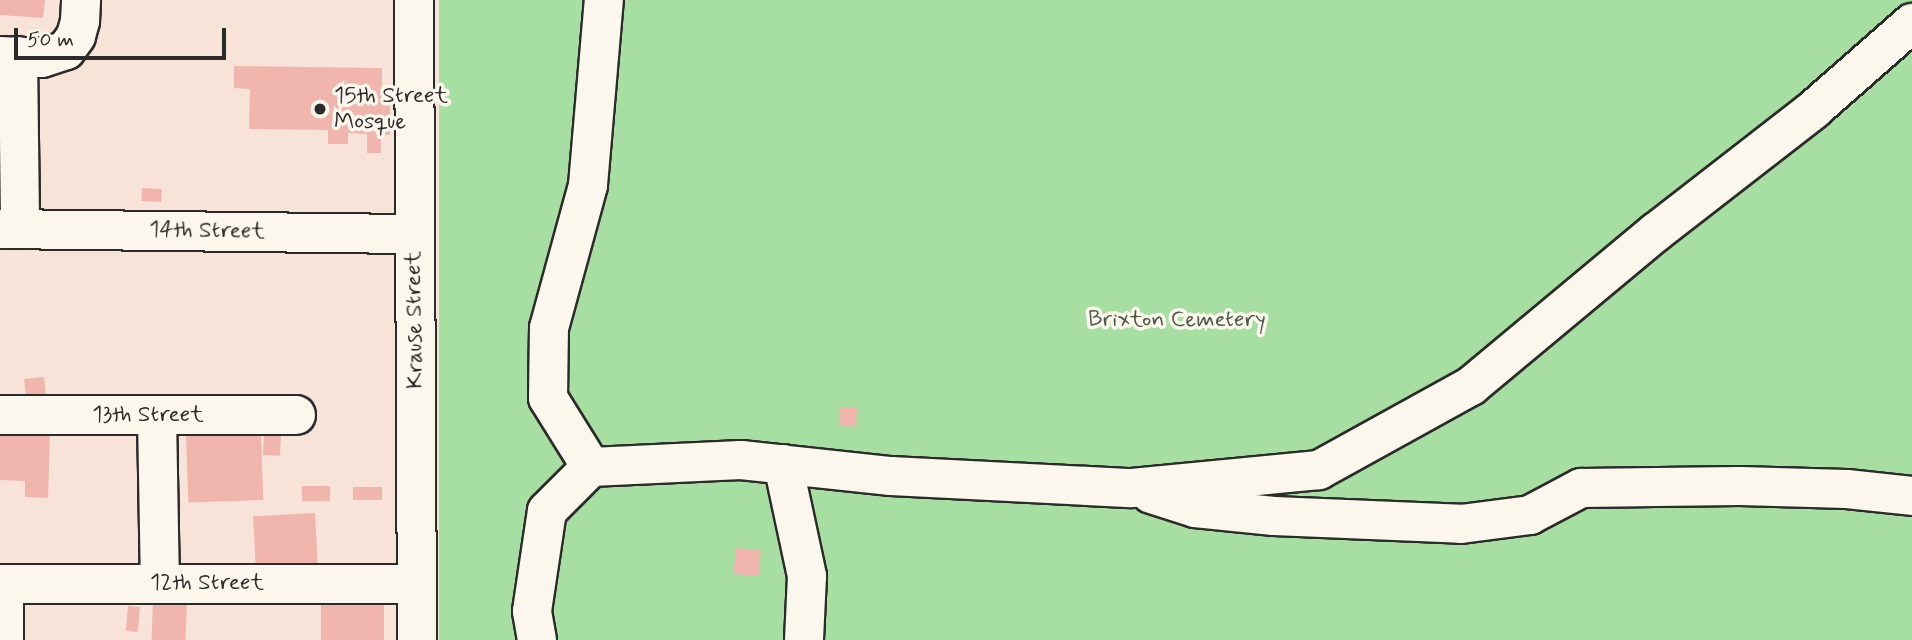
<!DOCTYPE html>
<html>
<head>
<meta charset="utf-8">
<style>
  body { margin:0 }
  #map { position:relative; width:1912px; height:640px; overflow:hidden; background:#f8e3d9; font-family:Mynerve,sans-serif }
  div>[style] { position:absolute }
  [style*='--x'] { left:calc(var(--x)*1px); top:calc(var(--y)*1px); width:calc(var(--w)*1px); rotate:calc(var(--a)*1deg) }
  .green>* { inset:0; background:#a7dfa2; transform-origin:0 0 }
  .building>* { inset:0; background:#f0b5ad; transform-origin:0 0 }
  .roads { filter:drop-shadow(2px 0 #2b2b2b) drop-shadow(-2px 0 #2b2b2b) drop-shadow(0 2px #2b2b2b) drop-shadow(0 -2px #2b2b2b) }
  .minor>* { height:38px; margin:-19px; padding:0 19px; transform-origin:19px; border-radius:19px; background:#fbf7ec }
  .dots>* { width:19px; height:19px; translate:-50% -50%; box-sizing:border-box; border:4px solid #fbf7ec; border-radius:50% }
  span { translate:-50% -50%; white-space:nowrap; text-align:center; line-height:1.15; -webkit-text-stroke:7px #fbf7ec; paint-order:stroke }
  .poi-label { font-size:23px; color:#2b2b2b }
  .left { translate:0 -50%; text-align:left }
  .street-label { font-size:23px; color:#2b2b2b }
  .park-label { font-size:23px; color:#4a5849 }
  .scale { position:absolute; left:14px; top:28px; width:212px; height:32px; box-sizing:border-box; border:4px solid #2b2b2b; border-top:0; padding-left:9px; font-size:21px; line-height:24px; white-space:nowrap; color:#2b2b2b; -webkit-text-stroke:5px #fbf7ec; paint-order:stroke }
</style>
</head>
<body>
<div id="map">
  <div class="green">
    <i style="left:439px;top:0;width:1473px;height:640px"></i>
  </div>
  <div class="building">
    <i style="clip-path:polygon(0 0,45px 0,43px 18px,0 15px)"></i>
    <i style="clip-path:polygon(234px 66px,382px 68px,382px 90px,390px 90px,390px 135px,381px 135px,381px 153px,367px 153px,367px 134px,348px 133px,348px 144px,328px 144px,328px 130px,249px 129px,250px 89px,234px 88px)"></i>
    <i style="left:142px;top:188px;width:20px;height:13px;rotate:3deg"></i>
    <i style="left:44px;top:377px;width:18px;height:20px;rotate:84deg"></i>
    <i style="left:840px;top:407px;width:17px;height:19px;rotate:3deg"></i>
    <i style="left:261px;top:433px;width:67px;height:75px;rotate:88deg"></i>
    <i style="clip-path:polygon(0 434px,50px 435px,48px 498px,25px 497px,25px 481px,0 480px)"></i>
    <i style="left:264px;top:435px;width:17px;height:20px;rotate:3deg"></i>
    <i style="left:330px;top:486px;width:15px;height:28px;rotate:90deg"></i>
    <i style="left:353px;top:487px;width:29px;height:13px"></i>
    <i style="left:315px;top:513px;width:54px;height:62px;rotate:87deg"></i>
    <i style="left:736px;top:548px;width:25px;height:26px;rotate:5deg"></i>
    <i style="left:153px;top:598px;width:34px;height:42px;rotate:2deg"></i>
    <i style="left:321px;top:603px;width:63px;height:37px"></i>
    <i style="left:128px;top:606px;width:12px;height:25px;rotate:5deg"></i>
  </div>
  <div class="roads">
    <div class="minor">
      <i style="--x:414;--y:0;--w:640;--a:89.73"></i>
      <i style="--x:0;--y:56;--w:42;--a:2.7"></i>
      <i style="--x:42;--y:58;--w:25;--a:-18"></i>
      <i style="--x:66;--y:50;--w:17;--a:-54"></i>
      <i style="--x:76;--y:36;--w:16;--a:-75"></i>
      <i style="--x:80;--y:21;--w:21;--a:-87"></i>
      <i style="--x:18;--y:56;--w:173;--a:89.3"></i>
      <i style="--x:0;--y:229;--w:414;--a:0.7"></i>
      <i style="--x:0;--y:415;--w:296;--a:0"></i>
      <i style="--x:157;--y:416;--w:166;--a:89"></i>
      <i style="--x:783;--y:464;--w:115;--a:77.9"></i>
      <i style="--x:807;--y:576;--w:64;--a:92.7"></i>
      <i style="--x:591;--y:467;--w:81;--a:-121.9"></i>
      <i style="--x:548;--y:398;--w:70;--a:-89.2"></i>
      <i style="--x:549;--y:328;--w:148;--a:-74.7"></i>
      <i style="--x:588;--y:185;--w:186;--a:-85.1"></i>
      <i style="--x:1151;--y:494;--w:46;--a:17.7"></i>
      <i style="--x:1195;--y:508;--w:79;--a:5.8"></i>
      <i style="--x:1274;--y:516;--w:187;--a:2.4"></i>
      <i style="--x:1461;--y:524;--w:70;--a:-7.4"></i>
      <i style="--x:1530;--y:515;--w:58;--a:-27.9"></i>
      <i style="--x:1581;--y:488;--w:159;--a:-0.7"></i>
      <i style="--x:1740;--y:486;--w:107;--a:1.6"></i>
      <i style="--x:1847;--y:489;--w:65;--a:6.1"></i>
      <i style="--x:0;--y:584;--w:414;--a:0"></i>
      <i style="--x:4;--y:584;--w:56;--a:90"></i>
      <i style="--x:537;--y:640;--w:29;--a:-100"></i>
      <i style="--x:532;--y:611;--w:101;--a:-81.5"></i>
      <i style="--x:547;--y:511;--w:62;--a:-45"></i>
      <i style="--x:591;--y:467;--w:150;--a:-2.7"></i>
      <i style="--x:741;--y:460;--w:151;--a:6.1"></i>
      <i style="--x:891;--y:476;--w:241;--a:2.9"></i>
      <i style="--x:1132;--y:488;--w:188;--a:-5.5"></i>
      <i style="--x:1319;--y:470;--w:174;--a:-28.9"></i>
      <i style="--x:1471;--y:386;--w:241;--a:-39.8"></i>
      <i style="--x:1656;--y:232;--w:199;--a:-37.8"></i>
      <i style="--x:1813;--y:110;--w:132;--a:-41.3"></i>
    </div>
  </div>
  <div class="dots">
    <i style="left:320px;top:109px;background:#2b2b2b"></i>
  </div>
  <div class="poi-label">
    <span class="left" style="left:334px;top:109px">15th Street<br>Mosque</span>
  </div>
  <div class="street-label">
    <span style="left:207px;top:231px;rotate:1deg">14th Street</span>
    <span style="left:415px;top:320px;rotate:-91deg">Krause Street</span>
    <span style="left:148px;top:415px">13th Street</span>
    <span style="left:207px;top:583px">12th Street</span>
  </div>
  <div class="park-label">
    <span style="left:1177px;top:320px">Brixton Cemetery</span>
  </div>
  <div class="scale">50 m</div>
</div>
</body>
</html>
